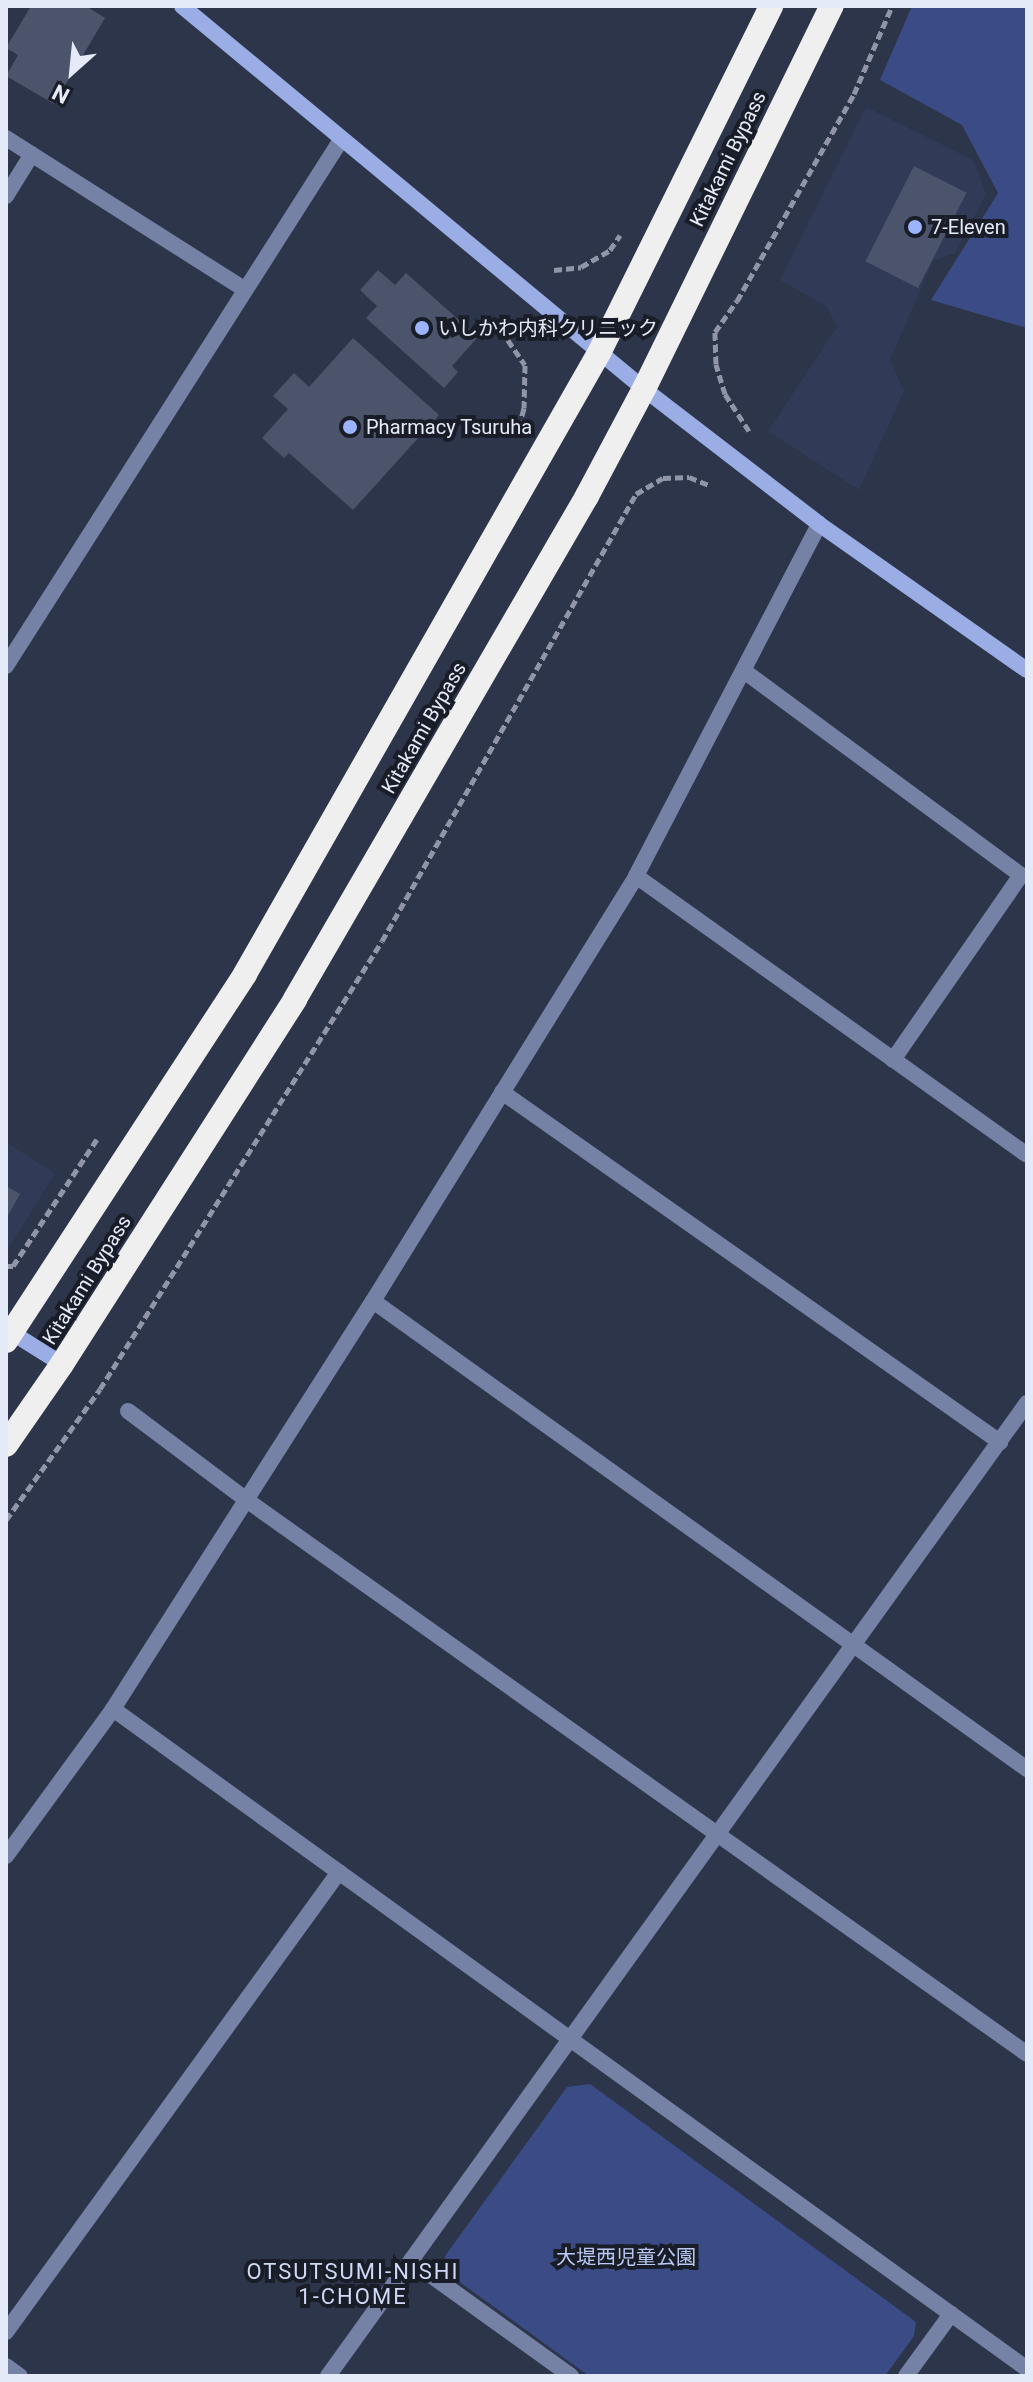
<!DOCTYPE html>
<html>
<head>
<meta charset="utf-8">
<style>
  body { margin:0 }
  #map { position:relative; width:1033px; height:2382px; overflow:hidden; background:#2d354b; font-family:Roboto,"Noto Sans JP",sans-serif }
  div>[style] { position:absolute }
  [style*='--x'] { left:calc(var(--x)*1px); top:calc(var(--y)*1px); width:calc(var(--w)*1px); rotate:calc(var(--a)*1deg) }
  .built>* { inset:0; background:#313a57 }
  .green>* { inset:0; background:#3a4b86 }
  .building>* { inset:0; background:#4c546c; transform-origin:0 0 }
  .path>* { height:5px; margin-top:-2.5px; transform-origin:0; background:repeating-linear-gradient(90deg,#9096a8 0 8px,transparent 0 12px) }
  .street>* { height:16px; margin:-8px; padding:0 8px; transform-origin:8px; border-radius:8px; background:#7682a5 }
  .secondary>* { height:16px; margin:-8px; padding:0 8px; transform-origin:8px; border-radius:8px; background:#9aade5 }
  .highway>* { height:24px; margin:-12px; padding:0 12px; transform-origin:12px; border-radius:12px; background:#efefef }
  .dots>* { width:22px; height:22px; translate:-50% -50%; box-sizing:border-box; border:4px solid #191d27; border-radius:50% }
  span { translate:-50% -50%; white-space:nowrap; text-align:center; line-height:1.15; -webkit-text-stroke:8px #191d27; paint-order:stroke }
  .street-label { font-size:20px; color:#e5eaf9 }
  .poi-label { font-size:20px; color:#e5eaf9 }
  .left { translate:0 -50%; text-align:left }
  .park-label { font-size:20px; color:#bac9f3 }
  .neighbourhood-label { font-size:22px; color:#cfd9f5; letter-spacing:2px }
  .frame { position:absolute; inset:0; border:8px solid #e5eaf9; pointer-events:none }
  .north { position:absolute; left:32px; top:32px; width:80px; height:80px; -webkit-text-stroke:6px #191d27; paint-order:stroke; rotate:207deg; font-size:22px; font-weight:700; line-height:32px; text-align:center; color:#e5eaf9 }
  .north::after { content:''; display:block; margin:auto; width:28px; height:36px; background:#e5eaf9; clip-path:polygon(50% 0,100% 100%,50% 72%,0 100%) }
</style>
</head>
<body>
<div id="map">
  <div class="built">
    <i style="clip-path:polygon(866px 107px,973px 160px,986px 194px,955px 253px,933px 261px,890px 360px,904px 391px,859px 490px,768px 431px,837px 327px,827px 307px,780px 280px)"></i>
    <i style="clip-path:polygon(6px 1142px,55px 1174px,6px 1252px)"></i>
  </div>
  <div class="green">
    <i style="clip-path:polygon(912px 6px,1027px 6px,1027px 328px,931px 300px,998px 193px,962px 125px,880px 80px)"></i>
    <i style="clip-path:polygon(590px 2084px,916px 2322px,914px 2336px,885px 2376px,589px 2376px,446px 2272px,445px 2256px,567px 2087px)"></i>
  </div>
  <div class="building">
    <i style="clip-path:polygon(31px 6px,86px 6px,105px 18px,54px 104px,6px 76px,18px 55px,6px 48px)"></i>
    <i style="left:914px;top:166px;width:59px;height:107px;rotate:27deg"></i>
    <i style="clip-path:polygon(378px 270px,395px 285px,406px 273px,478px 337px,452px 366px,458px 372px,444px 388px,366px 318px,377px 306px,360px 290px)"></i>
    <i style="clip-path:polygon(353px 338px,439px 415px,353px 510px,289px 453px,284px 458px,262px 438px,288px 409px,273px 396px,294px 373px,309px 387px)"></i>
    <i style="clip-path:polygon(6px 1186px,20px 1194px,6px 1219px)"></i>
  </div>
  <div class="path">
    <i style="--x:554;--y:270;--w:27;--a:-6"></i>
    <i style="--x:581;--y:267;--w:34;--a:-30"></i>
    <i style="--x:610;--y:250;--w:18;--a:-56"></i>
    <i style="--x:501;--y:330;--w:42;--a:55.6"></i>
    <i style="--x:525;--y:365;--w:43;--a:91.3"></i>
    <i style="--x:524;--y:408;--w:23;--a:105"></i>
    <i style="--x:749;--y:431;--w:44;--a:-123"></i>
    <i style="--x:725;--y:394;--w:31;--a:-107"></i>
    <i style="--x:716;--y:364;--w:32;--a:-92"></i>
    <i style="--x:715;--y:332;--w:38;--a:-55"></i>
    <i style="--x:737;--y:301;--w:238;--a:-60.5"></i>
    <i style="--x:854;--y:94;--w:96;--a:-66.6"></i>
    <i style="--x:6;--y:1266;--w:7;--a:0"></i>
    <i style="--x:13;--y:1266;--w:152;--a:-56.5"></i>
    <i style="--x:6;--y:1520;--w:161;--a:-54.3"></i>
    <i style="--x:100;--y:1389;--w:529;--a:-57.81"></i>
    <i style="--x:382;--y:941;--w:514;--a:-60.39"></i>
    <i style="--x:636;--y:494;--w:31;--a:-31"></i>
    <i style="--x:663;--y:478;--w:26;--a:-2"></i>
    <i style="--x:689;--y:477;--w:22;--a:22"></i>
  </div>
  <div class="street">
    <i style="--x:6;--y:138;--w:282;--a:32.4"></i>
    <i style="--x:6;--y:196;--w:49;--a:-58.2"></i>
    <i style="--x:6;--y:666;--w:624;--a:-57.51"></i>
    <i style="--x:744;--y:671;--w:344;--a:36.4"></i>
    <i style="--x:1021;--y:875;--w:225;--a:124.7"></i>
    <i style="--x:636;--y:876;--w:480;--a:35.5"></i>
    <i style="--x:502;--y:1092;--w:609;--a:35.1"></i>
    <i style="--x:373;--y:1301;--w:804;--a:35.59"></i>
    <i style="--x:128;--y:1411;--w:146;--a:36.9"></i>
    <i style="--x:245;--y:1499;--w:959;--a:35.36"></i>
    <i style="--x:113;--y:1709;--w:1127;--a:35.83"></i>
    <i style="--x:6;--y:1856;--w:182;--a:-53.9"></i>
    <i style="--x:113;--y:1709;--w:484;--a:-57.5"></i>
    <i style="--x:373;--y:1301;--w:500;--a:-58.2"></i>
    <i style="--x:636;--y:876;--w:397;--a:-62.5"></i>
    <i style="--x:411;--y:2261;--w:197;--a:35.7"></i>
    <i style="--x:6;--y:2332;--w:568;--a:-54.1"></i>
    <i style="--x:6;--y:2366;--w:17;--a:36"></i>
    <i style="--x:328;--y:2376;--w:1198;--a:-54.31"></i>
    <i style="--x:906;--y:2376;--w:77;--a:-54"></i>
  </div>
  <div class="secondary">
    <i style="--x:182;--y:6;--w:600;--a:39.66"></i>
    <i style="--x:644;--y:389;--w:221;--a:37.6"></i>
    <i style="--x:819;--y:524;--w:254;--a:35.1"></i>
    <i style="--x:6;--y:1329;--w:66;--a:32"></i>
  </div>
  <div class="highway">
    <i style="--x:6;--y:1341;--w:438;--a:-56.9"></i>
    <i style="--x:245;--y:974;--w:717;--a:-60.32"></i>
    <i style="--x:600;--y:351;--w:385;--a:-63.6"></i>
    <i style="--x:6;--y:1445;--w:98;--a:-55.3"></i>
    <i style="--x:62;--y:1364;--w:433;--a:-57.4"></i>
    <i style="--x:295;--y:999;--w:582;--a:-59.86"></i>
    <i style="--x:587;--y:496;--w:121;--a:-62"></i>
    <i style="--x:644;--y:389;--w:427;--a:-63.9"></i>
  </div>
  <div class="dots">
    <i style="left:915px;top:227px;background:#9cb4fd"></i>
    <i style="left:422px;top:328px;background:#9cb4fd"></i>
    <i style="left:350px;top:427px;background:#9cb4fd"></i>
  </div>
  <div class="street-label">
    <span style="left:728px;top:159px;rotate:-64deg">Kitakami Bypass</span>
    <span style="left:424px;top:728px;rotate:-60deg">Kitakami Bypass</span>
    <span style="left:87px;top:1280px;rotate:-58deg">Kitakami Bypass</span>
  </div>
  <div class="poi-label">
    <span class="left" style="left:931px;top:227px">7-Eleven</span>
    <span class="left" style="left:438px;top:328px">いしかわ内科クリニック</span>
    <span class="left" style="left:366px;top:427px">Pharmacy Tsuruha</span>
  </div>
  <div class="park-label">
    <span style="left:626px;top:2257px">大堤西児童公園</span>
  </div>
  <div class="neighbourhood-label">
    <span style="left:353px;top:2284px">OTSUTSUMI-NISHI<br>1-CHOME</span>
  </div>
  <div class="frame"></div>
  <div class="north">N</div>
</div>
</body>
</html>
